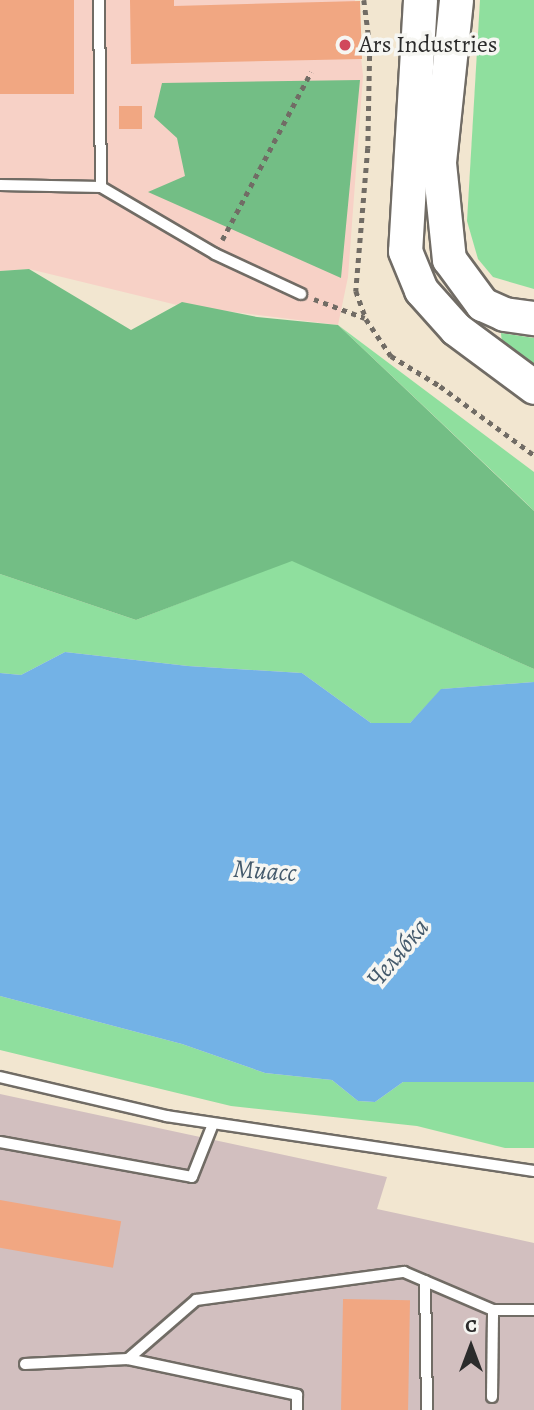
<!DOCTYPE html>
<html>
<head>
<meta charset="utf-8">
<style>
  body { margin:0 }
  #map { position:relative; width:534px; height:1410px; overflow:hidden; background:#f2e6d0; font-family:Alegreya,serif }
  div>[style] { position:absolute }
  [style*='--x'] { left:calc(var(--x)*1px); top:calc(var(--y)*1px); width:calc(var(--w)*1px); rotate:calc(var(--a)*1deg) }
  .built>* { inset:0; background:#f7d1c6 }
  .industrial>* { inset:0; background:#d2bfbf }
  .green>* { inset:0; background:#8fdf9e }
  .forest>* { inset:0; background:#73be85 }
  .water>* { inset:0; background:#73b2e6 }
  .building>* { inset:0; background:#f1a782; transform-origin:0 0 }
  .path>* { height:4.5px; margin-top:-2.25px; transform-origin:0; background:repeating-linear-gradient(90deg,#716c65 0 5px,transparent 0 10px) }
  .roads { filter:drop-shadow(2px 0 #716c65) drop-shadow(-2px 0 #716c65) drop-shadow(0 2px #716c65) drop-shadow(0 -2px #716c65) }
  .service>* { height:10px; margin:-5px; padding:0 5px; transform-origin:5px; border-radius:5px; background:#fff }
  .primary>* { height:33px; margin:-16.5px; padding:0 16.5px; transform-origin:16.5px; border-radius:16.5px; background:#fff }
  .dots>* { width:19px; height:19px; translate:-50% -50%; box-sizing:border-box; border:4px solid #f6f6f2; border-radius:50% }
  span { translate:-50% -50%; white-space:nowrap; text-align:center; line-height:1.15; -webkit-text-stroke:7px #f6f6f2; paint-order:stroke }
  .poi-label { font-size:24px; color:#2b2b2b }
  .left { translate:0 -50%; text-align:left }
  .water-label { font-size:26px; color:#445a6c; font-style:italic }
  .north { position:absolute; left:436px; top:1312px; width:70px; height:70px; -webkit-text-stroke:5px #f6f6f2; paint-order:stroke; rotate:0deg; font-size:19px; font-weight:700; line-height:28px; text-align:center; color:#2b2b2b }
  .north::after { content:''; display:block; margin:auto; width:24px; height:32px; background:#2b2b2b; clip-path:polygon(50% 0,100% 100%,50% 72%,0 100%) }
</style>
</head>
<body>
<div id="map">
  <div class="built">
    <i style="clip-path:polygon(0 0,355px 0,363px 76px,348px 277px,338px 325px,177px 305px,29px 269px,0 271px)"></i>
  </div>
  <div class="industrial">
    <i style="clip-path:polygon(0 1094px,387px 1177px,377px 1209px,534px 1243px,534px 1410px,0 1410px)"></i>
  </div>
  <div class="green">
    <i style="clip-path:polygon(480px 0,534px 0,534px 289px,493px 277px,478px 259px,467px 221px)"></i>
    <i style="clip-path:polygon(338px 325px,534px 472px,534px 511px,525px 502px)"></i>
    <i style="clip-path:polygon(501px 333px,534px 338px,534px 366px,502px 344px)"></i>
    <i style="clip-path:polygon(292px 560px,534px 669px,534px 682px,442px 689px,410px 723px,371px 723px,302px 673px,188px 666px,65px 652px,21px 675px,0 673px,0 574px,136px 620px)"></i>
    <i style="clip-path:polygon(0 996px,182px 1044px,265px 1073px,332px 1080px,358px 1101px,375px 1102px,403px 1082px,534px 1082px,534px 1148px,505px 1148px,417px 1126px,231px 1106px,0 1050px)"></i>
  </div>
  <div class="forest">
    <i style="clip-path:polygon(360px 80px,341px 278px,148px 192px,185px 176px,177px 138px,154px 117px,162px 83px)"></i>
    <i style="clip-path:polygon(29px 269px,131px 330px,182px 302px,257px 317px,338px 325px,534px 511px,534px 669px,292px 561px,136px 620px,0 574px,0 271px)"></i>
  </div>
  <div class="water">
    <i style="clip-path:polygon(65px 652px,188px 666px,302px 673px,371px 723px,410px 723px,441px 689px,534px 682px,534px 1082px,403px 1082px,375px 1102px,358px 1101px,332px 1080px,265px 1073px,182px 1044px,0 996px,0 673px,21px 675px)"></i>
  </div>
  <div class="building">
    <i style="left:0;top:0;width:74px;height:94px"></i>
    <i style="clip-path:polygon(130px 0,174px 0,174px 6px,360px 1px,362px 59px,131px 64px)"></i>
    <i style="left:119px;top:106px;width:23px;height:23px"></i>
    <i style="left:0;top:1200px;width:123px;height:47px;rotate:10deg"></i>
    <i style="left:343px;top:1299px;width:67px;height:111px;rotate:1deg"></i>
  </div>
  <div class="path">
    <i style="--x:364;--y:0;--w:46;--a:82.6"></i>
    <i style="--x:370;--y:46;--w:102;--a:91.1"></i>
    <i style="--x:368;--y:148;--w:144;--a:94.8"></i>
    <i style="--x:356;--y:291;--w:30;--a:70"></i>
    <i style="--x:366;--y:319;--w:45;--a:56"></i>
    <i style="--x:391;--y:356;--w:57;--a:31.5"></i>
    <i style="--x:440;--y:386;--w:117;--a:36.3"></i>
    <i style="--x:222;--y:240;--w:190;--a:-62.1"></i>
    <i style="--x:314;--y:299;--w:54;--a:20.4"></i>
  </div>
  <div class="roads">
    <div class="service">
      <i style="--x:99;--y:0;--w:187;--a:89.4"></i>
      <i style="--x:0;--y:185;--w:101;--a:1.1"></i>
      <i style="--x:101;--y:187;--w:132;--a:30.4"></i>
      <i style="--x:215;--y:254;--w:95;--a:24.9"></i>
      <i style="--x:0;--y:1077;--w:171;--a:13.2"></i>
      <i style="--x:166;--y:1116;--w:372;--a:8.5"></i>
      <i style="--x:0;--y:1142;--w:195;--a:10.3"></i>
      <i style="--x:192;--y:1177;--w:57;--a:-68.4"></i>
      <i style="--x:425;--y:1281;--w:129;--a:89.1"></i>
      <i style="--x:128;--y:1359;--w:173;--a:12"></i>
      <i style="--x:297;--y:1395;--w:15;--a:90"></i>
      <i style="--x:25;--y:1364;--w:103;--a:-2.8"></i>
      <i style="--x:128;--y:1359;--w:90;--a:-40.9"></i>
      <i style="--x:196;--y:1300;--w:210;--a:-7.7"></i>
      <i style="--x:404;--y:1272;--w:97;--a:23.1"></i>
      <i style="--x:493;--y:1310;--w:41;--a:0"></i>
      <i style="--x:492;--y:1397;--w:87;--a:-89.3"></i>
    </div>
    <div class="primary">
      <i style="--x:420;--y:0;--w:251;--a:93.4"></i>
      <i style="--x:405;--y:251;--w:42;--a:67.7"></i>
      <i style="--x:421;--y:290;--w:52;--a:48.1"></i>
      <i style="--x:456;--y:329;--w:97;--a:36.6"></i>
      <i style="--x:456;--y:0;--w:164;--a:96"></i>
      <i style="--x:439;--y:163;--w:97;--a:84.1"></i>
      <i style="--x:449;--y:259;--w:56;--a:53.7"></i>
      <i style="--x:482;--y:304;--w:24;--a:24"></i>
      <i style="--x:504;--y:314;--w:30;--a:8"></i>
    </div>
  </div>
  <div class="dots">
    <i style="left:345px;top:45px;background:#d1495b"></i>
  </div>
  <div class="poi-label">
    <span class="left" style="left:359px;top:45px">Ars Industries</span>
  </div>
  <div class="water-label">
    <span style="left:265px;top:871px;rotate:4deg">Миасс</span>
    <span style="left:398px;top:953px;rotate:-50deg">Челябка</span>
  </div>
  <div class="north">С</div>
</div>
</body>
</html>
